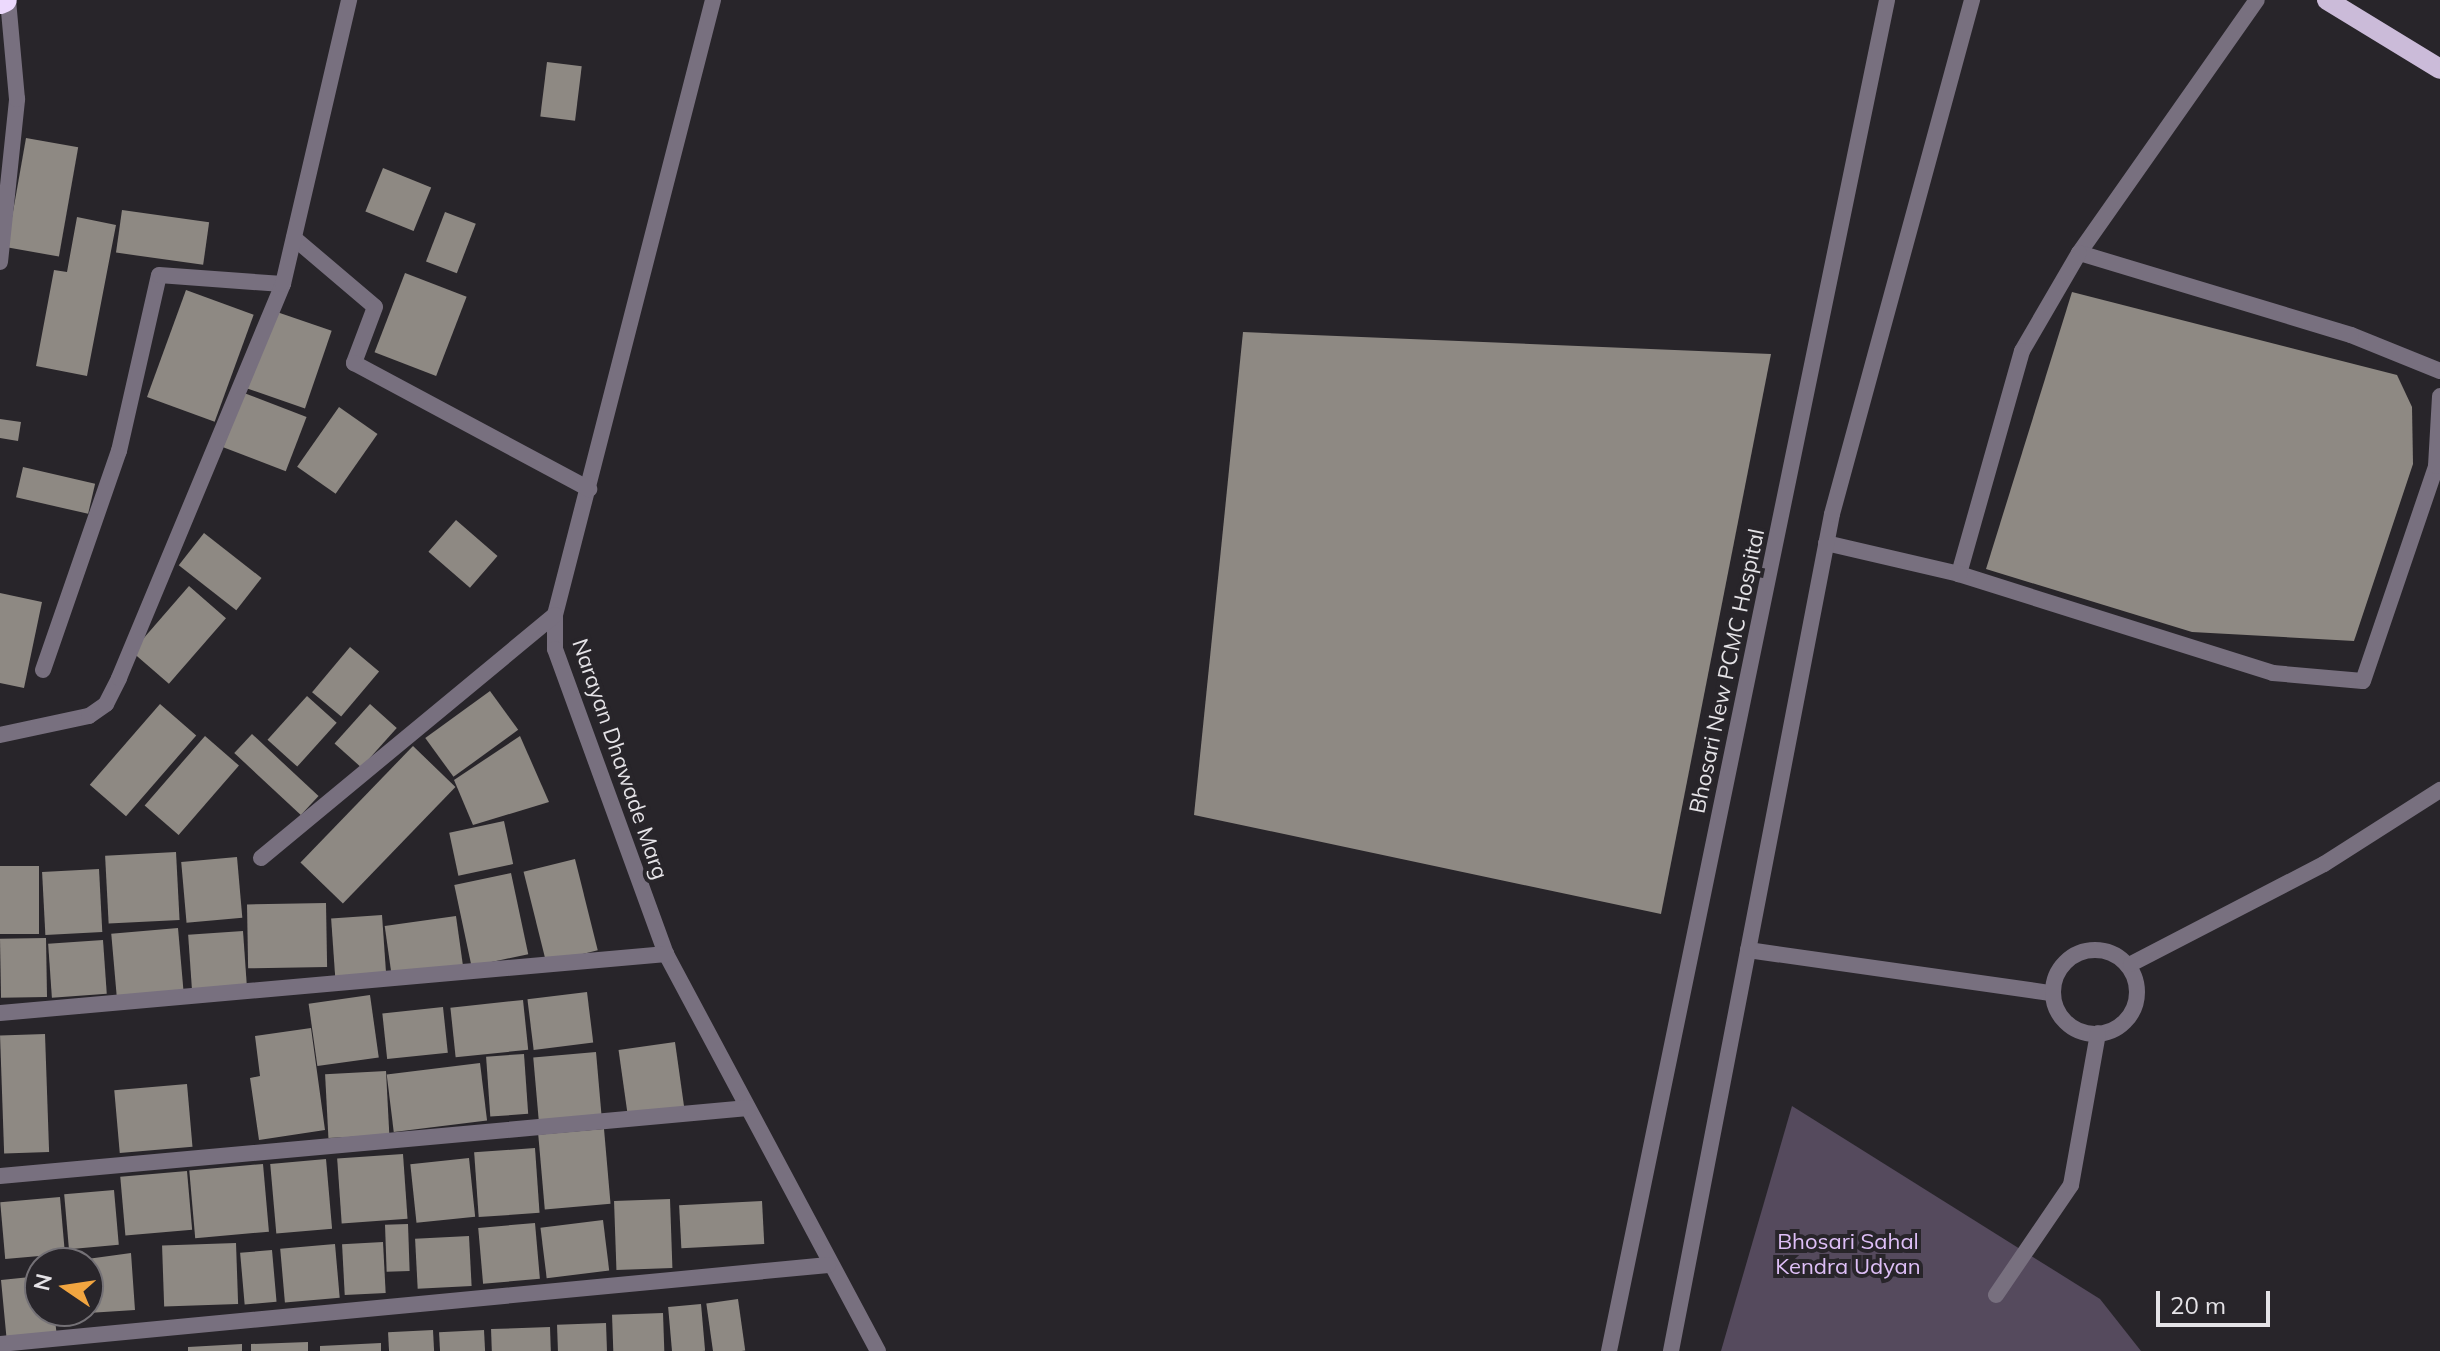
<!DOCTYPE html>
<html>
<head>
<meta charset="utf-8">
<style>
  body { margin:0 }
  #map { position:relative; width:2440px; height:1351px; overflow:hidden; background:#28252a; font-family:Mulish,sans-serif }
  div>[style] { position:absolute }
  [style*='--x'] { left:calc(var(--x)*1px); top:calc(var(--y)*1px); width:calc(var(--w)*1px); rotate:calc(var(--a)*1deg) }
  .green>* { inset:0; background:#554a5d }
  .building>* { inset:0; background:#8e8983; transform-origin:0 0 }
  .lane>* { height:16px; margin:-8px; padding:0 8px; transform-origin:8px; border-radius:8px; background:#78707f }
  .street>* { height:16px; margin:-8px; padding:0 8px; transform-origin:8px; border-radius:8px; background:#78707f }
  .street>.ring { margin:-8px; padding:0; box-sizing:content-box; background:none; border:16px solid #78707f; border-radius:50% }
  .primary>* { height:20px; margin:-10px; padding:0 10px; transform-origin:10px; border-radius:10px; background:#cbbbd9 }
  .highway>* { height:24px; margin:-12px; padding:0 12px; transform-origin:12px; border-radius:12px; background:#ecd9fd }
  span { translate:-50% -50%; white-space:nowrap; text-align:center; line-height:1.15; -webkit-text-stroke:8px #28252a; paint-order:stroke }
  .street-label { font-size:22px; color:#e5e3e7 }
  .park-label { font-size:22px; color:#debff7 }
  .north { position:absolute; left:24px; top:1247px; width:80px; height:80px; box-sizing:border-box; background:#28252a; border:2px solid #747176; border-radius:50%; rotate:283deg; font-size:22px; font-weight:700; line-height:32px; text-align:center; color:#e5e3e7 }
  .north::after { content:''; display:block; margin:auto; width:28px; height:36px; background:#f1a540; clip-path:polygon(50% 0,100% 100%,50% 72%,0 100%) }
  .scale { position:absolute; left:2156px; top:1291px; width:114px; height:36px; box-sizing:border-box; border:4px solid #e5e3e7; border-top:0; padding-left:10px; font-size:24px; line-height:28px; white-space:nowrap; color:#e5e3e7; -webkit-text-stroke:6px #28252a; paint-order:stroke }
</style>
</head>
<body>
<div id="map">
  <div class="green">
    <i style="clip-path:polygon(1792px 1106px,2100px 1299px,2141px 1351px,1721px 1351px)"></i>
  </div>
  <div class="building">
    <i style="left:547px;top:62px;width:35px;height:55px;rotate:7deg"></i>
    <i style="left:26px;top:138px;width:53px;height:111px;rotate:10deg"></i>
    <i style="left:383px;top:168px;width:52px;height:47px;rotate:22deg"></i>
    <i style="left:122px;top:210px;width:88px;height:43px;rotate:8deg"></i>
    <i style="left:445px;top:212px;width:33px;height:53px;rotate:21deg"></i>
    <i style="clip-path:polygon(77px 217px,116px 225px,87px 376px,36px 366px,54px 270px,67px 272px)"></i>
    <i style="left:405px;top:273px;width:66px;height:85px;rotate:21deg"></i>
    <i style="left:186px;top:290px;width:72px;height:114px;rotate:20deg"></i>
    <i style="clip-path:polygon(2072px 292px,2397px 375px,2412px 407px,2413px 464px,2354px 641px,2192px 632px,1986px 569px)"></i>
    <i style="left:274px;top:311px;width:61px;height:82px;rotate:19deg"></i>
    <i style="clip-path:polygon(1243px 332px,1771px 354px,1661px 914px,1194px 815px)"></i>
    <i style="left:244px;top:393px;width:67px;height:58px;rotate:21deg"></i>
    <i style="left:339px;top:407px;width:47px;height:73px;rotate:35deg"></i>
    <i style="clip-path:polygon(0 419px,21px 422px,18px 441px,0 438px)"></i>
    <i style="left:23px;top:467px;width:74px;height:31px;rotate:13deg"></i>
    <i style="left:456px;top:520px;width:55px;height:42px;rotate:41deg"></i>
    <i style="left:204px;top:533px;width:73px;height:41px;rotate:38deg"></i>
    <i style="left:189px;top:586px;width:49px;height:87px;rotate:41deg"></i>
    <i style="clip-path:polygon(0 593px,42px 602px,24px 688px,0 683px)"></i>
    <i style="left:350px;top:647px;width:38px;height:59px;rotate:40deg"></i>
    <i style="left:490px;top:691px;width:48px;height:80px;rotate:54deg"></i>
    <i style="left:307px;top:696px;width:40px;height:59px;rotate:42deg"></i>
    <i style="left:160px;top:704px;width:48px;height:107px;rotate:41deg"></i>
    <i style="left:370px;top:704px;width:36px;height:53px;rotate:42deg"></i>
    <i style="left:252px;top:734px;width:91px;height:26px;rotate:43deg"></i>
    <i style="left:205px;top:736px;width:45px;height:92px;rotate:41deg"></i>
    <i style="clip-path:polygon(520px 736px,549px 802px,473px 825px,454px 780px)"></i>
    <i style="left:413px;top:746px;width:59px;height:162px;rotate:44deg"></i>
    <i style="left:504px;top:821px;width:44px;height:56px;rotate:78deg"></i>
    <i style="left:176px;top:852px;width:68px;height:71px;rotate:87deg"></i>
    <i style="left:237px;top:857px;width:61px;height:56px;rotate:85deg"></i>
    <i style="left:575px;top:859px;width:94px;height:53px;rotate:76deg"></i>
    <i style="left:0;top:866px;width:39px;height:68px"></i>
    <i style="left:99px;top:869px;width:63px;height:57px;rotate:87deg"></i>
    <i style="left:511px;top:873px;width:83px;height:58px;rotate:78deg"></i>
    <i style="left:326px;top:903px;width:64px;height:79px;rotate:89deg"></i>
    <i style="left:382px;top:915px;width:59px;height:51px;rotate:86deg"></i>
    <i style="left:456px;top:916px;width:53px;height:72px;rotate:82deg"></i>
    <i style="left:178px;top:928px;width:63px;height:67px;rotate:85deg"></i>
    <i style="left:243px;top:931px;width:56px;height:55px;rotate:86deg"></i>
    <i style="left:46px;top:938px;width:59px;height:46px;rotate:89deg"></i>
    <i style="left:103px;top:940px;width:54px;height:55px;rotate:86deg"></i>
    <i style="left:587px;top:992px;width:51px;height:60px;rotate:83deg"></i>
    <i style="left:370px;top:995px;width:63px;height:62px;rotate:82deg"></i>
    <i style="left:523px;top:1000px;width:50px;height:73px;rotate:84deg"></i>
    <i style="left:443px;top:1007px;width:46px;height:61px;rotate:84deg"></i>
    <i style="clip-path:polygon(311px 1028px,325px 1130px,259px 1140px,250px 1078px,260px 1076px,255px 1036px)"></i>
    <i style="left:45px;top:1034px;width:118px;height:45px;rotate:88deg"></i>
    <i style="left:675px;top:1042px;width:66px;height:57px;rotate:82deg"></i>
    <i style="left:596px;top:1052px;width:64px;height:63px;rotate:85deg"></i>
    <i style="left:524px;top:1054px;width:60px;height:38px;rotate:86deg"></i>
    <i style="left:480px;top:1063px;width:58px;height:94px;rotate:83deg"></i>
    <i style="left:386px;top:1071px;width:64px;height:61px;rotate:87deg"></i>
    <i style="left:187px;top:1084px;width:63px;height:73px;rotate:85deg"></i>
    <i style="left:604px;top:1129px;width:75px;height:66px;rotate:85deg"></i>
    <i style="left:535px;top:1148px;width:65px;height:61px;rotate:86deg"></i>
    <i style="left:403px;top:1154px;width:65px;height:66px;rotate:86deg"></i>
    <i style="left:469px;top:1158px;width:59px;height:59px;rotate:84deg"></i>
    <i style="left:326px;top:1159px;width:70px;height:56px;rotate:85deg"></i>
    <i style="left:263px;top:1164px;width:68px;height:74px;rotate:85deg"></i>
    <i style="left:187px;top:1171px;width:59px;height:67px;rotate:85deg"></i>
    <i style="left:114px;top:1190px;width:55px;height:50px;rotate:85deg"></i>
    <i style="left:60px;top:1197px;width:57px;height:60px;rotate:85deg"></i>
    <i style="left:670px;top:1199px;width:69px;height:56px;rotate:88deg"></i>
    <i style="left:762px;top:1201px;width:43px;height:83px;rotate:87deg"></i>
    <i style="left:603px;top:1220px;width:51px;height:63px;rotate:83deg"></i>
    <i style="left:535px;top:1223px;width:56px;height:57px;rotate:85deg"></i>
    <i style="left:408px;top:1224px;width:47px;height:23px;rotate:88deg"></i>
    <i style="left:469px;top:1236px;width:50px;height:54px;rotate:87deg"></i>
    <i style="left:383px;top:1242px;width:51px;height:41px;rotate:87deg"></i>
    <i style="left:236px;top:1243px;width:61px;height:74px;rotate:88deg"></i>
    <i style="left:335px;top:1244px;width:54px;height:55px;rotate:85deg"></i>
    <i style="left:272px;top:1250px;width:52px;height:32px;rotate:85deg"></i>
    <i style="clip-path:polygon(131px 1253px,135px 1310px,88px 1313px,88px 1263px,58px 1263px)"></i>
    <i style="clip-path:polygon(40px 1276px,40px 1311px,54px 1311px,57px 1337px,7px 1343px,1px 1280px)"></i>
    <i style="left:738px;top:1299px;width:52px;height:32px;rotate:82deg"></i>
    <i style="left:701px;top:1304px;width:47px;height:33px;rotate:85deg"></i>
    <i style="left:663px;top:1313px;width:38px;height:51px;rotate:88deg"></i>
    <i style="left:606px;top:1323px;width:28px;height:49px;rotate:88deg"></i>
    <i style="left:550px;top:1327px;width:24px;height:59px;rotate:88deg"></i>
    <i style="left:433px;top:1330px;width:21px;height:45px;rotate:87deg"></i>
    <i style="left:484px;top:1330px;width:21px;height:45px;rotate:87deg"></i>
    <i style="clip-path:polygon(308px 1342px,308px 1351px,251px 1351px,251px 1344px)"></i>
    <i style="clip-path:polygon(381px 1343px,381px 1351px,320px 1351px,320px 1346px)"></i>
    <i style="clip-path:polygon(242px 1344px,242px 1351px,188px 1351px,188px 1347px)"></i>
  </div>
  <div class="lane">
    <i style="--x:2079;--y:253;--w:309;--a:-54.9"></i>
    <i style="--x:2440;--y:371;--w:96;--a:-158"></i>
    <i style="--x:2351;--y:335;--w:284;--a:-163.2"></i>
    <i style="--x:2079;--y:253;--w:113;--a:120.2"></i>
    <i style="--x:2022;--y:351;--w:232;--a:105.8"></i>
    <i style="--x:1959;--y:574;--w:329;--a:17.5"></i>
    <i style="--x:2273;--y:673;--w:90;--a:5.1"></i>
    <i style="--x:2363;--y:681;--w:227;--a:-71.2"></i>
    <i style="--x:2436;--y:466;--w:70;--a:-86.7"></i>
    <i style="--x:1826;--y:543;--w:137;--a:13.1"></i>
  </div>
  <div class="street">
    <i style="--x:713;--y:0;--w:635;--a:104.41"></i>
    <i style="--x:555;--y:615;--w:34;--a:90"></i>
    <i style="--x:555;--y:649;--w:325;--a:70"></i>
    <i style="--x:666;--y:954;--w:450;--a:61.9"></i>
    <i style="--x:294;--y:238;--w:106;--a:40.4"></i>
    <i style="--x:375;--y:307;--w:60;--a:110.6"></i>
    <i style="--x:354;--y:363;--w:267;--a:28.2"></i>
    <i style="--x:0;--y:262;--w:164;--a:-84"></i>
    <i style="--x:17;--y:99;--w:99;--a:-95.2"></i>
    <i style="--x:43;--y:670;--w:232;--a:-70.9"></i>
    <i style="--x:119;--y:451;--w:180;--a:-77.2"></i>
    <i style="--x:159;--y:275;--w:124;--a:4.2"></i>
    <i style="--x:0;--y:735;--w:91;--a:-12.1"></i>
    <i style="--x:89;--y:716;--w:21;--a:-35"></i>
    <i style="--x:106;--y:704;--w:29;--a:-63"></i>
    <i style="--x:119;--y:678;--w:427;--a:-67.4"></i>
    <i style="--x:283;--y:284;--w:292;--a:-76.9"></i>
    <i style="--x:261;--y:858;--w:381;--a:-39.6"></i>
    <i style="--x:1748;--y:950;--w:304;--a:8.1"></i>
    <i class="ring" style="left:2053px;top:950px;width:68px;height:68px"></i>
    <i style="--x:2131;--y:964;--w:217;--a:-27.4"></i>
    <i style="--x:2324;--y:864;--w:138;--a:-32.5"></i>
    <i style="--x:0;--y:1013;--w:669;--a:-5.06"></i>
    <i style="--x:0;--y:1176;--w:751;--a:-5.19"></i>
    <i style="--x:1996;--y:1295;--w:133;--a:-55.7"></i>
    <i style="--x:2071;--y:1185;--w:154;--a:-79.9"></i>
    <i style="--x:0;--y:1344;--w:832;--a:-5.45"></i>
    <i style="--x:1609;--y:1351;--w:1379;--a:-78.37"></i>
    <i style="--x:1671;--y:1351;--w:852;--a:-79.11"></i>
    <i style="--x:1832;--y:514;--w:533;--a:-74.76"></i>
  </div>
  <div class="primary">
    <i style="--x:2327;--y:0;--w:132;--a:31.4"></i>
  </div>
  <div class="highway">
    <i style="--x:0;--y:2;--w:5;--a:-22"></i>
  </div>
  <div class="street-label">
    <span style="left:1727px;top:671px;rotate:-78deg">Bhosari New PCMC Hospital</span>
    <span style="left:620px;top:759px;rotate:71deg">Narayan Dhawade Marg</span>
  </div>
  <div class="park-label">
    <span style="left:1848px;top:1254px">Bhosari Sahal<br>Kendra Udyan</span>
  </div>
  <div class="north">N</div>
  <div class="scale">20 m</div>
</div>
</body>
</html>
